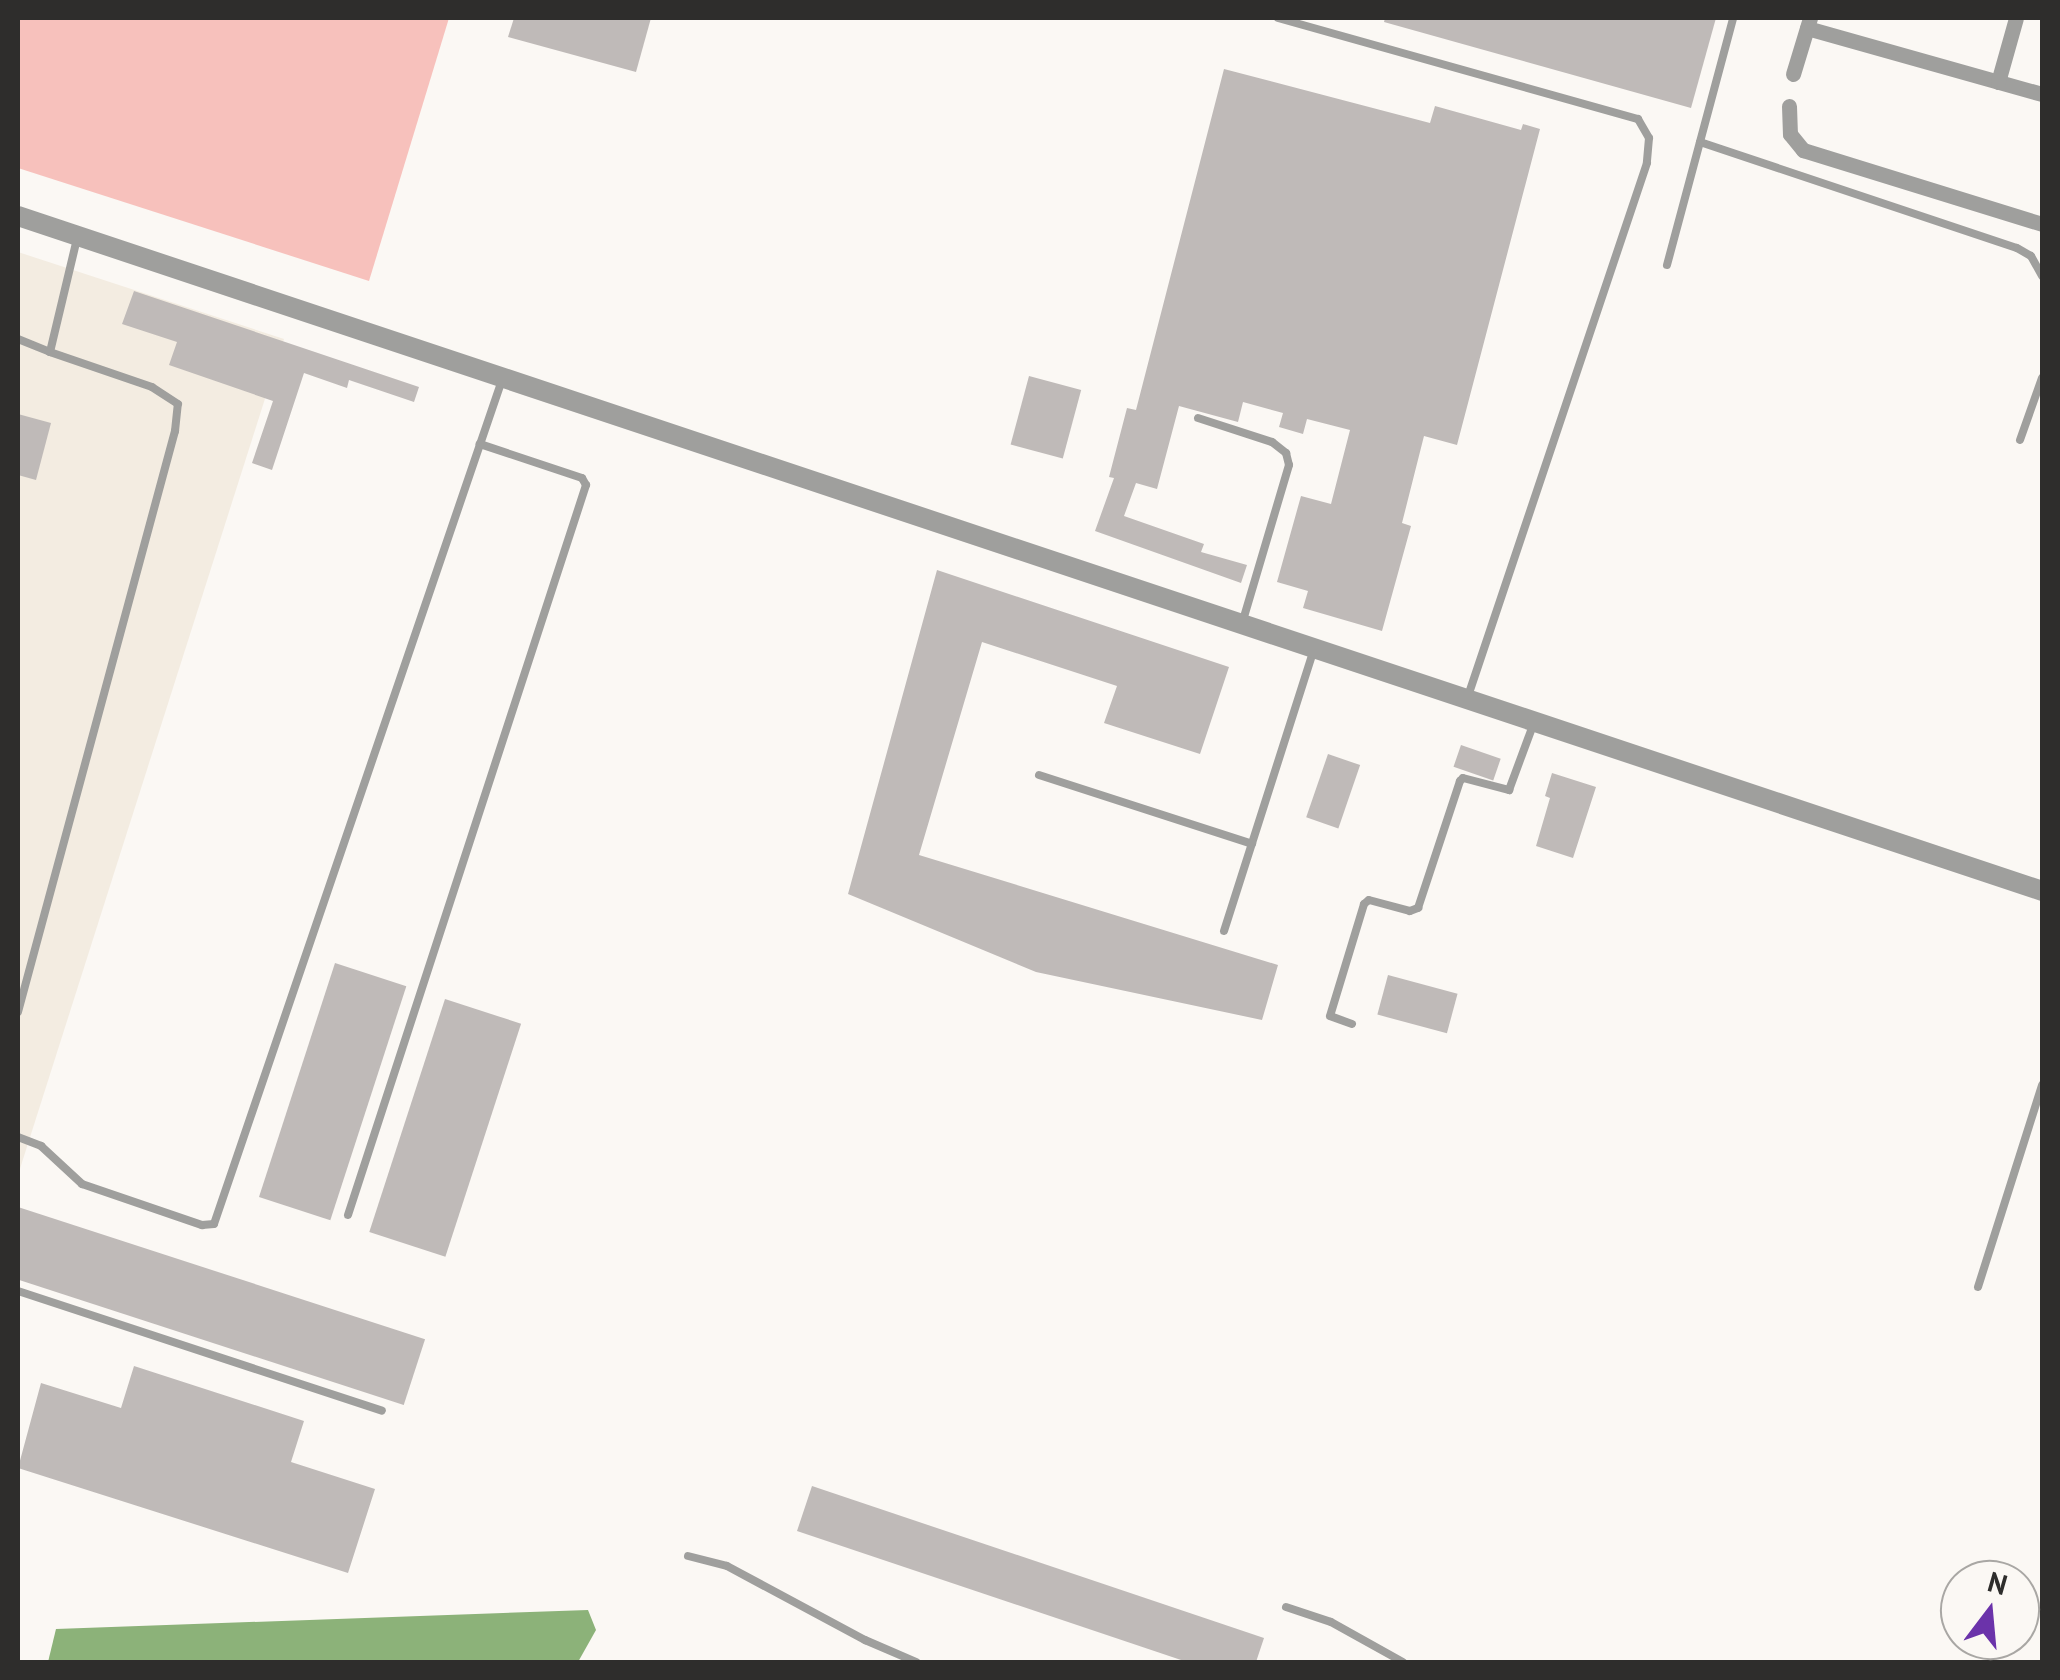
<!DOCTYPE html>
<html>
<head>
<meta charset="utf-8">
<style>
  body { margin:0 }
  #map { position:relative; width:2060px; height:1680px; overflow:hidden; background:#fbf8f4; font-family:"PT Sans",sans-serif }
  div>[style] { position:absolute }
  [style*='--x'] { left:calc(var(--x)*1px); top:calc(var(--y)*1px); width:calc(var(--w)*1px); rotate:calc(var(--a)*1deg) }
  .built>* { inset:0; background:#f3ece1 }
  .green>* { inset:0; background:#f7c1bc }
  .water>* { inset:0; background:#8cb279 }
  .building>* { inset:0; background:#bfbab8; transform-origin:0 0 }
  .service>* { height:8px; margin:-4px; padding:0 4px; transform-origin:4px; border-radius:4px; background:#9f9f9d }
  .minor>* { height:15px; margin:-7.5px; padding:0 7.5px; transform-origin:7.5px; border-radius:7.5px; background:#9f9f9d }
  .tertiary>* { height:20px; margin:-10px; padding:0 10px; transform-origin:10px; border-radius:10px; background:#9f9f9d }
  span { translate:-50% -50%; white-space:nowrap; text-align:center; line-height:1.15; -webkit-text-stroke:9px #fbf8f4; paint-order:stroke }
  .frame { position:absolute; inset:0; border:20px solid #2e2d2c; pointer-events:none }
  .north { position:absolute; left:1940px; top:1560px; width:100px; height:100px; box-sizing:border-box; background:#fbf8f4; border:2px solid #a9a7a4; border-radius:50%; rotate:16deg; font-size:28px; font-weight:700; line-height:40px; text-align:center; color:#2e2d2c }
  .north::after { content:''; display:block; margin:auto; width:35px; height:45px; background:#6b33aa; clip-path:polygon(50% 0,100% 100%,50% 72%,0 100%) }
</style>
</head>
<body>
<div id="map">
  <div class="built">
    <i style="clip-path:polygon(18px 252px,284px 339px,18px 1175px)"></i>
  </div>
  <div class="green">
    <i style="clip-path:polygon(18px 18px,449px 18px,369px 281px,18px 168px)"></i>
  </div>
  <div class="water">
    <i style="clip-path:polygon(588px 1610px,596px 1630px,578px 1662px,48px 1662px,56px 1629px)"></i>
  </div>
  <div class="building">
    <i style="clip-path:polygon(514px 18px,651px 18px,636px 72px,508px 37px)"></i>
    <i style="clip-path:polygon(1385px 18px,1716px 18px,1691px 108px,1384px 22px)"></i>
    <i style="clip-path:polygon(1224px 69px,1430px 123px,1435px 106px,1521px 130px,1523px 124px,1540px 129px,1457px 445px,1424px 436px,1402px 523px,1411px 526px,1382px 631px,1303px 608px,1308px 591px,1277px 582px,1301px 496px,1331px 504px,1350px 430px,1307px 419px,1303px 434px,1279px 427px,1283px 413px,1243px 402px,1238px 422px,1179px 406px,1157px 489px,1136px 483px,1124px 516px,1204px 544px,1201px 552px,1247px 565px,1241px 583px,1095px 531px,1114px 478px,1109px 477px,1127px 408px,1136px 410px)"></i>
    <i style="clip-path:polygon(134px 291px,419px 387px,414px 402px,349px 380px,347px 388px,304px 373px,272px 470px,252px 463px,273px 401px,169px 365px,177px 342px,122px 324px)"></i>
    <i style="left:1029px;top:376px;width:54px;height:71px;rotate:15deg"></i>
    <i style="clip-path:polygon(18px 414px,51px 423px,36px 480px,18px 475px)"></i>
    <i style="clip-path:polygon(937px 570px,1229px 667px,1200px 754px,1104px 723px,1117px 686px,982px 642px,919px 855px,1278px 965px,1262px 1020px,1036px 972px,848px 894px)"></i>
    <i style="left:1461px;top:745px;width:42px;height:23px;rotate:19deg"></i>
    <i style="left:1328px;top:754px;width:34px;height:67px;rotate:19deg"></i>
    <i style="clip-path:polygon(1552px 773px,1596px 787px,1573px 858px,1536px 846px,1550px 798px,1545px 796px)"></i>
    <i style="left:335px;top:963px;width:75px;height:246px;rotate:18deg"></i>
    <i style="left:1388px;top:975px;width:72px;height:41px;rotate:15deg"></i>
    <i style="left:445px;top:999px;width:80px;height:245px;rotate:18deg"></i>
    <i style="left:18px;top:1207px;width:428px;height:69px;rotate:18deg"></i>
    <i style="clip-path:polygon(134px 1366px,304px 1421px,291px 1462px,375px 1489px,348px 1573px,18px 1468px,41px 1383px,121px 1408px)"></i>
    <i style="clip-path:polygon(812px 1486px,1264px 1638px,1256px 1662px,1187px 1662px,797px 1531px)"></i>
  </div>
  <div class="service">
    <i style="--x:1278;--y:18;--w:374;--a:15.7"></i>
    <i style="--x:1638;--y:119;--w:22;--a:60"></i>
    <i style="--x:1649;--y:138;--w:25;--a:95"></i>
    <i style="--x:1647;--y:163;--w:565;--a:108.56"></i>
    <i style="--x:1700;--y:142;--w:334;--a:18.5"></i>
    <i style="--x:2017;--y:248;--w:16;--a:30"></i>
    <i style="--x:2031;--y:256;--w:23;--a:61"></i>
    <i style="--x:1667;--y:265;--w:256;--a:-75"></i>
    <i style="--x:18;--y:339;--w:35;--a:22"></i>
    <i style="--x:50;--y:352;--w:116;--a:-76.6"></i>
    <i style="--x:1198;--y:418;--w:78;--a:18"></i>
    <i style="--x:1272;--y:442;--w:18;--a:38"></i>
    <i style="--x:1286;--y:453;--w:12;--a:76"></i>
    <i style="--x:1289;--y:465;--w:166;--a:106.5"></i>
    <i style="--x:2020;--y:440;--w:66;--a:-70.5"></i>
    <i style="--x:1039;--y:775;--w:224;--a:17.9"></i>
    <i style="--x:1224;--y:931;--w:293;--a:-72.3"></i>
    <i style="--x:18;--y:1012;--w:602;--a:-74.88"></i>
    <i style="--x:175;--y:431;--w:27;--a:-84"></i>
    <i style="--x:178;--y:404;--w:31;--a:-147"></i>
    <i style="--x:152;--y:387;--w:108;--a:-161.1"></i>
    <i style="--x:1352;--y:1024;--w:23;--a:-160"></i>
    <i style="--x:1330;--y:1016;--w:117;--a:-73.1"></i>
    <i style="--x:1364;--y:904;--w:6;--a:-39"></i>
    <i style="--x:1369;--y:900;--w:42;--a:15"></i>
    <i style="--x:1410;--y:911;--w:9;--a:-21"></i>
    <i style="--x:1418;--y:908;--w:134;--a:-71.7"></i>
    <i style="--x:1460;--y:781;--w:4;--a:-45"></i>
    <i style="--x:1463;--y:778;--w:48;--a:14.6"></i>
    <i style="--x:1509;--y:790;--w:69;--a:-69.7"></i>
    <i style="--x:18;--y:1137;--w:25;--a:21"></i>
    <i style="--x:41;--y:1146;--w:56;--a:42.8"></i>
    <i style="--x:82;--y:1184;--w:127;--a:18.9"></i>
    <i style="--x:202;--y:1225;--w:12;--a:-5"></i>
    <i style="--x:214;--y:1224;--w:895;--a:-71.16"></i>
    <i style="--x:348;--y:1215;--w:768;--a:-71.94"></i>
    <i style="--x:586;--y:485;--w:8;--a:-120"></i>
    <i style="--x:582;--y:478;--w:108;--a:-161.6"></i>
    <i style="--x:1978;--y:1287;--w:212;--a:-72.4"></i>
    <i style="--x:18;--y:1291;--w:383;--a:18.2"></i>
    <i style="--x:688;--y:1556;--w:40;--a:14.4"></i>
    <i style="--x:727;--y:1566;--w:157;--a:28.2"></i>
    <i style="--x:865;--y:1640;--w:56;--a:23.3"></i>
    <i style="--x:1286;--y:1607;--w:47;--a:18.4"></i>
    <i style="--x:1331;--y:1622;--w:82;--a:29.1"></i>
  </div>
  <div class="minor">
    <i style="--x:1807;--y:28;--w:244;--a:15.7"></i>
    <i style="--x:1793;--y:74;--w:59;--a:-73.1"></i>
    <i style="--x:1998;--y:82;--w:66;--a:-74.3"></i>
    <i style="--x:1789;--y:106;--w:28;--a:88"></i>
    <i style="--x:1790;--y:134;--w:21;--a:51"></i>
    <i style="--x:1803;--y:150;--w:250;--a:17.2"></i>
  </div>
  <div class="tertiary">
    <i style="--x:18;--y:216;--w:2134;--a:18.44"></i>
  </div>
  <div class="frame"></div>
  <div class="north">N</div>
</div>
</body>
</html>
